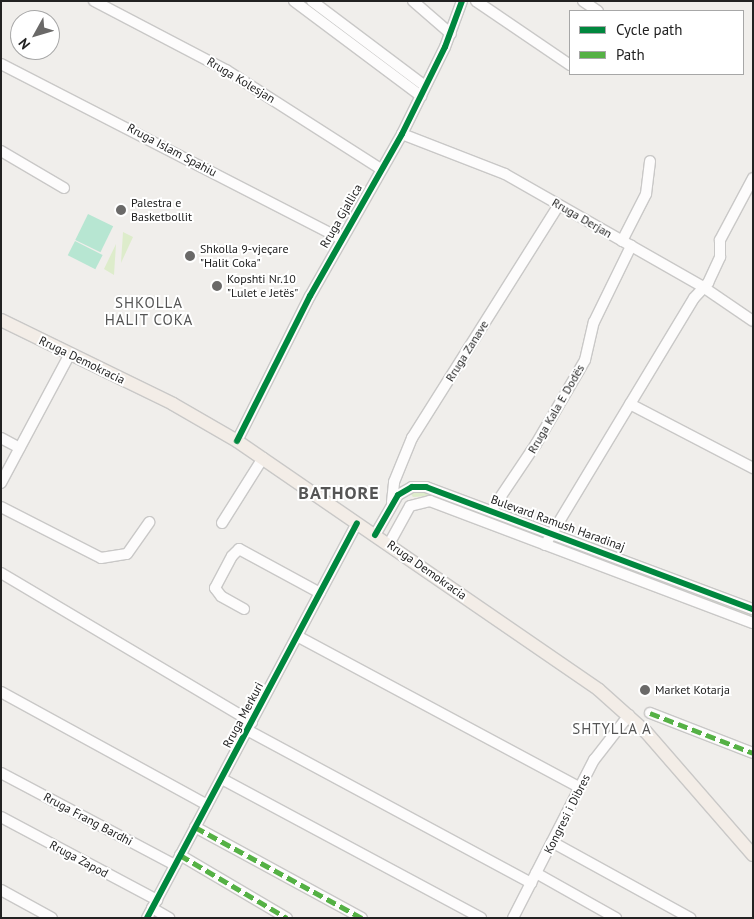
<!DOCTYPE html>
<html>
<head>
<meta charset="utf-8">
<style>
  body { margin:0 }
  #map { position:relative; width:754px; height:919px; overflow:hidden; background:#f0eeeb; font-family:"PT Sans",sans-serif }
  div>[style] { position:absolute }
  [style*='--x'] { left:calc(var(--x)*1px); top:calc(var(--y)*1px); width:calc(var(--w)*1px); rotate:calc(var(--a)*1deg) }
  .grass>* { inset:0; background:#ddeccb; transform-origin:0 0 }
  .pitch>* { inset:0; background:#b7e6d2; transform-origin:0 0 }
  .roads { filter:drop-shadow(1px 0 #c9c8c7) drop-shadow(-1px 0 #c9c8c7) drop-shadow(0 1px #c9c8c7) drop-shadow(0 -1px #c9c8c7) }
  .minor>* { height:10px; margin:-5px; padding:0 5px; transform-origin:5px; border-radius:5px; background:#fdfcfc }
  .major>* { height:12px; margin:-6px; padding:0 6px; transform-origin:6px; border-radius:6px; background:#f3ede7 }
  .quiet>* { height:5px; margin-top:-2.5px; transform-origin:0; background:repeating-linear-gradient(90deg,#55b145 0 10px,transparent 0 15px) }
  .cycleway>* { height:6px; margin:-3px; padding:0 3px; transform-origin:3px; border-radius:3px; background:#00873e }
  .dots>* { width:14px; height:14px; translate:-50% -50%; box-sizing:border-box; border:2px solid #fff; border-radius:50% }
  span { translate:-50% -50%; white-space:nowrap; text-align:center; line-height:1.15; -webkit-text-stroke:4px #fff; paint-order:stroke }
  .street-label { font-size:12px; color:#222 }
  .poi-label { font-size:12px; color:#222 }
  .left { translate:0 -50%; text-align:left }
  .quarter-label { font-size:15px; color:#555; letter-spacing:1px }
  .district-label { font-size:18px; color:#555; font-weight:700; letter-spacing:1px }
  .frame { position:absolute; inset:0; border:2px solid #222; pointer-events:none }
  .legend { position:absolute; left:569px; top:10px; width:175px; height:65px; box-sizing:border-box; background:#fff; border:1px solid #a7a7a7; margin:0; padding:6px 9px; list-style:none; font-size:15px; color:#222 }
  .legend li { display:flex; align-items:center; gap:10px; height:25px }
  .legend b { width:25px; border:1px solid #a7a7a7 }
  .north { position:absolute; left:10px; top:10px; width:50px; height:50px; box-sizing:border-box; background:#fff; border:1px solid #a7a7a7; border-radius:50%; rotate:231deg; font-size:14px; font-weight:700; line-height:20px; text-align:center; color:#222 }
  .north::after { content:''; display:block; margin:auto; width:18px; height:22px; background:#6a6968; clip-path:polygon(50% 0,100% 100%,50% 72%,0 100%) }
</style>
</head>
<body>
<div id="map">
  <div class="grass">
    <i style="clip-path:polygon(123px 232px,133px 237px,121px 263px)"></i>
    <i style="clip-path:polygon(116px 244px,114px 275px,104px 269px)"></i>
    <i style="clip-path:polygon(427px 491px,543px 534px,542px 539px,443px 501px,428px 496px,413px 497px,410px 493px)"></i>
    <i style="left:559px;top:540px;width:207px;height:5px;rotate:21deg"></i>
  </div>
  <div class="pitch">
    <i style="left:88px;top:214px;width:28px;height:29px;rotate:26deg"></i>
    <i style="left:75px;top:241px;width:31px;height:16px;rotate:27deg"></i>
  </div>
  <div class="roads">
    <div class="minor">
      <i style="--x:94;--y:1;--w:149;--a:27.6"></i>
      <i style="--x:226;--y:70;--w:184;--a:32.6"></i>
      <i style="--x:294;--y:1;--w:159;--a:36.8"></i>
      <i style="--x:312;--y:1;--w:141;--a:37"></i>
      <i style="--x:413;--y:1;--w:50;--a:41"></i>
      <i style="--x:476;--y:1;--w:114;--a:34.2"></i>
      <i style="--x:583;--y:1;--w:18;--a:34"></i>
      <i style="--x:1;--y:64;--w:382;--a:27.2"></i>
      <i style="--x:402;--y:134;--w:110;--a:21.2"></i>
      <i style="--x:505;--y:174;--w:228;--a:29.7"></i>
      <i style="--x:703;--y:287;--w:60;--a:34.2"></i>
      <i style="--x:1;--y:151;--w:73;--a:30.4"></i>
      <i style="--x:622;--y:241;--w:53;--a:-62.9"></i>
      <i style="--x:646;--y:194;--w:33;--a:-83"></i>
      <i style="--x:630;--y:404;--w:139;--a:27.5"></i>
      <i style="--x:1;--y:438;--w:21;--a:28"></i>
      <i style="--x:237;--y:441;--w:162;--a:-63.3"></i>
      <i style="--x:310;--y:296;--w:186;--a:-60.4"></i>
      <i style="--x:402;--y:134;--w:97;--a:-63.7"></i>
      <i style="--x:445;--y:47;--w:49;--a:-69.7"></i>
      <i style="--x:1;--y:483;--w:146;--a:-61.9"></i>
      <i style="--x:392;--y:502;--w:20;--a:-84"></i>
      <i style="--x:394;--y:482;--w:48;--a:-67.8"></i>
      <i style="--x:412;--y:438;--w:275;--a:-57.8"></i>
      <i style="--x:1;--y:507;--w:112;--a:27"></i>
      <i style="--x:101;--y:558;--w:26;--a:-9"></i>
      <i style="--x:127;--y:554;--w:39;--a:-55"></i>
      <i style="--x:491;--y:511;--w:81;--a:-56.1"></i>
      <i style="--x:536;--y:444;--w:97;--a:-59.7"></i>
      <i style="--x:585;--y:360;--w:39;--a:-77"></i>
      <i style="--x:594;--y:322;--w:85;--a:-64"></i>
      <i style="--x:222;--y:523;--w:77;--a:-57.8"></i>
      <i style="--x:375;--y:535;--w:46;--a:-60.1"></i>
      <i style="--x:398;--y:495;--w:16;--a:-30"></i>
      <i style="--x:412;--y:487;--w:14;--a:0"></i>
      <i style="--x:426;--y:487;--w:349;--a:20.5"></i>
      <i style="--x:389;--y:544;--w:43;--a:-61.1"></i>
      <i style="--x:410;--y:506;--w:21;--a:-14"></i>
      <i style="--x:430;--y:501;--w:345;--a:20.7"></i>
      <i style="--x:545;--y:545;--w:288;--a:-58.9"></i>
      <i style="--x:694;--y:298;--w:21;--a:-47"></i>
      <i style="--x:708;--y:283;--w:29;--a:-65"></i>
      <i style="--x:720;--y:257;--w:17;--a:-90"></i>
      <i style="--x:720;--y:240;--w:70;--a:-62"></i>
      <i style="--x:1;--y:573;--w:292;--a:30.7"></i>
      <i style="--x:244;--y:609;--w:26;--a:-151"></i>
      <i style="--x:221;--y:596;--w:10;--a:-127"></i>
      <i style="--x:215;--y:588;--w:36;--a:-62"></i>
      <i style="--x:232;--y:556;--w:10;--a:-45"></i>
      <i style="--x:239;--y:549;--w:92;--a:28.5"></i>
      <i style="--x:297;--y:636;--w:321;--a:28.2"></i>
      <i style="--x:1;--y:692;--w:235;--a:28.7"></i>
      <i style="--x:650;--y:713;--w:110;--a:21.2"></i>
      <i style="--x:247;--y:730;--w:323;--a:28.3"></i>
      <i style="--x:1;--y:773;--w:197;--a:27.9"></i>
      <i style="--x:222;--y:779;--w:294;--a:28.2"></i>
      <i style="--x:1;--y:817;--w:177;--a:28"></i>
      <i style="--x:195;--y:827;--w:190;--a:28.6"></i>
      <i style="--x:552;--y:842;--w:158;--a:28.8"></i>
      <i style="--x:180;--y:855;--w:124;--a:30.5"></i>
      <i style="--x:536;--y:873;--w:92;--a:29.4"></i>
      <i style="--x:1;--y:890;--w:58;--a:28.8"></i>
      <i style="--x:152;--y:908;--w:20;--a:30"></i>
      <i style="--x:147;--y:918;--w:447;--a:-62"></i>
      <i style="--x:513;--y:918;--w:178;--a:-62.9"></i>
      <i style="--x:594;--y:760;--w:57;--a:-52.1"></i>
    </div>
    <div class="major">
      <i style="--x:1;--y:320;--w:191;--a:26"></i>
      <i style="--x:173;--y:404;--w:74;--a:30"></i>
      <i style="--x:237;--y:441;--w:439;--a:34.5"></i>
      <i style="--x:599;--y:690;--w:63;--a:41.8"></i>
      <i style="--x:646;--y:732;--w:163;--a:49"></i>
    </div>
  </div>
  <div class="quiet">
    <i style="--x:650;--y:713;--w:110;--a:21.2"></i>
    <i style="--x:195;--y:827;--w:190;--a:28.6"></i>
    <i style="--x:180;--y:855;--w:124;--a:30.5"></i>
  </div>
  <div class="cycleway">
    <i style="--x:237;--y:441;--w:162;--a:-63.3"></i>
    <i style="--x:310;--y:296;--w:186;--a:-60.4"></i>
    <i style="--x:402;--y:134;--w:97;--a:-63.7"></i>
    <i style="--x:445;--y:47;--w:49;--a:-69.7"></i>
    <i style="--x:375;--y:535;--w:46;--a:-60.1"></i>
    <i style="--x:398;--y:495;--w:16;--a:-30"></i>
    <i style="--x:412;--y:487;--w:14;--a:0"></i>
    <i style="--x:426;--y:487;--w:349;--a:20.5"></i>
    <i style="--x:147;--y:918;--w:447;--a:-62"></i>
  </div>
  <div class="dots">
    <i style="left:121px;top:210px;background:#6a6968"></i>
    <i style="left:190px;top:256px;background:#6a6968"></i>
    <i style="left:217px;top:286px;background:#6a6968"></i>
    <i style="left:645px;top:690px;background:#6a6968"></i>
  </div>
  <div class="street-label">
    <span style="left:241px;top:80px;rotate:31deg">Rruga Kolesjan</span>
    <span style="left:172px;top:150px;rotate:28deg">Rruga Islam Spahiu</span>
    <span style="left:341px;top:216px;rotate:-60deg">Rruga Gjallica</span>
    <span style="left:582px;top:218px;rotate:30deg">Rruga Derjan</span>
    <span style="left:467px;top:351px;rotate:-58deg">Rruga Zanave</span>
    <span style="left:82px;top:360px;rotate:26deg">Rruga Demokracia</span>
    <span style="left:556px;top:409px;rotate:-60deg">Rruga Kala E Dodës</span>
    <span style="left:558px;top:523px;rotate:20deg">Bulevard Ramush Haradinaj</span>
    <span style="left:427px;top:570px;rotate:35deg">Rruga Demokracia</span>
    <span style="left:243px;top:715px;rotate:-62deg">Rruga Merkuri</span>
    <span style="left:567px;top:814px;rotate:-63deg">Kongresi i Dibres</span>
    <span style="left:88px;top:819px;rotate:28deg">Rruga Frang Bardhi</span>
    <span style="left:79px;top:859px;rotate:28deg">Rruga Zapod</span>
  </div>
  <div class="poi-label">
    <span class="left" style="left:131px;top:210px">Palestra e<br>Basketbollit</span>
    <span class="left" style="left:200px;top:256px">Shkolla 9-vjeçare<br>"Halit Coka"</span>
    <span class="left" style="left:227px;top:286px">Kopshti Nr.10<br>"Lulet e Jetës"</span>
    <span class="left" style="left:655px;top:690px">Market Kotarja</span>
  </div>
  <div class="quarter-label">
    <span style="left:149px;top:311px">SHKOLLA<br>HALIT COKA</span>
    <span style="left:612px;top:729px">SHTYLLA A</span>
  </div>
  <div class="district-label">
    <span style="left:339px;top:493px">BATHORE</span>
  </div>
  <div class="frame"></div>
  <ul class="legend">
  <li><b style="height:6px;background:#00873e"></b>Cycle path</li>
  <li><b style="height:6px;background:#55b145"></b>Path</li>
  </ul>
  <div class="north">N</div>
</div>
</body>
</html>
